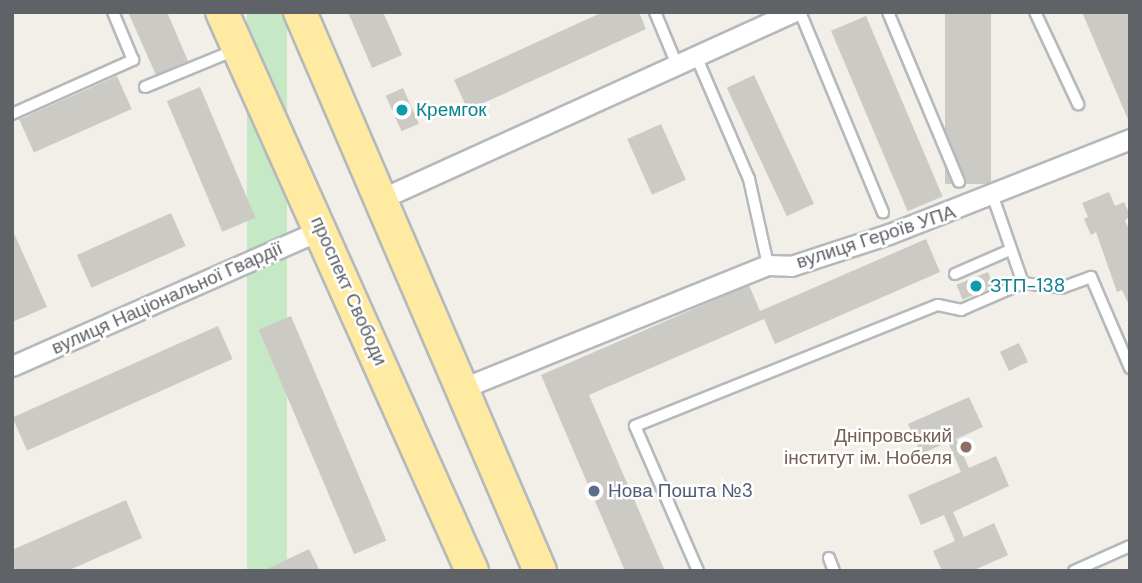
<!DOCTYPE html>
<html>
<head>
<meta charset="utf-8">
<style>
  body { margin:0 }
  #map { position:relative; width:1142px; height:583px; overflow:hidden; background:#f1efe8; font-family:"DM Sans",sans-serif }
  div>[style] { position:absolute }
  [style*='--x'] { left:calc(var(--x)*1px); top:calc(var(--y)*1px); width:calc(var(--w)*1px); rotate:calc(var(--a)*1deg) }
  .green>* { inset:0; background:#c5e8c5; transform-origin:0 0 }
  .building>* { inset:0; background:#cccac5; transform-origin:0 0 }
  .roads { filter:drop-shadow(2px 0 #b5b8bc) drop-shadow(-2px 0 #b5b8bc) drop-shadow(0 2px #b5b8bc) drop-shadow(0 -2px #b5b8bc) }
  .service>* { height:10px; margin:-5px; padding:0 5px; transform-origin:5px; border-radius:5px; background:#fff }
  .minor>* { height:19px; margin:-9.5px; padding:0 9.5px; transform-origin:9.5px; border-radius:9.5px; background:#fff }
  .trunk>* { height:32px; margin:-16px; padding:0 16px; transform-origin:16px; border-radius:16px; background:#feeaa1 }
  .dots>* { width:19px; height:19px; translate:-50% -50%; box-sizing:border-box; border:4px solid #fff; border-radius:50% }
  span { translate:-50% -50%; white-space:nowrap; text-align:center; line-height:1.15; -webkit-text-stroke:5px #fff; paint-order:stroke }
  .culture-label { font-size:19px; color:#0d838f }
  .left { translate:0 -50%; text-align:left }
  .street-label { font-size:19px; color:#5f6368 }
  .education-label { font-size:19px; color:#785e54 }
  .right { translate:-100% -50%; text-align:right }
  .service-label { font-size:19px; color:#4e5e75 }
  .frame { position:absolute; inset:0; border:14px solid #5f6368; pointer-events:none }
</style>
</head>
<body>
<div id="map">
  <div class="green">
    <i style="left:247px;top:12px;width:40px;height:610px"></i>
  </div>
  <div class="building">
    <i style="clip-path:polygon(128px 12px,167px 12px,188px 61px,156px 75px)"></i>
    <i style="clip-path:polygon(348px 12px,383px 12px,402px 55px,372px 68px)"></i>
    <i style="clip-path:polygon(603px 12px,639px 12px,646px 29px,468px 110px,454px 80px)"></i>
    <i style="left:945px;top:12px;width:46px;height:172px"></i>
    <i style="clip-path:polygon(1082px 12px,1130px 12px,1130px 124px)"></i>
    <i style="left:866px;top:16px;width:196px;height:38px;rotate:67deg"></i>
    <i style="left:754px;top:75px;width:142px;height:30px;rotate:65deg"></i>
    <i style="left:117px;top:76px;width:36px;height:107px;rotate:66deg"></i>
    <i style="left:200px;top:87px;width:142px;height:36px;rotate:67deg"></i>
    <i style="left:403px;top:88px;width:39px;height:19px;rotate:66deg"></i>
    <i style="left:661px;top:124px;width:61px;height:37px;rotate:66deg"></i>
    <i style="clip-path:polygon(1109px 192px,1115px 206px,1124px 202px,1130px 215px,1125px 221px,1130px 231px,1130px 307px,1122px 290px,1117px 292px,1096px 232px,1091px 235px,1084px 219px,1088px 217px,1082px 203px)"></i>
    <i style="left:171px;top:213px;width:36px;height:103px;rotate:66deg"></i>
    <i style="clip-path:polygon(12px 229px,47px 307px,12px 322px)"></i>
    <i style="clip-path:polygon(926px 239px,940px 272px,775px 344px,764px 319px,589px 395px,665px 571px,625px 571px,541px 375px,749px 285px,760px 311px)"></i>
    <i style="left:988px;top:272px;width:16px;height:34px;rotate:68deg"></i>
    <i style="left:291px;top:316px;width:244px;height:35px;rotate:67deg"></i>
    <i style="left:218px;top:326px;width:36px;height:225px;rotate:66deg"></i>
    <i style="left:1019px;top:343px;width:21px;height:21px;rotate:65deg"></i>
    <i style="clip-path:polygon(969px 397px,983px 427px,956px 439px,969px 468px,996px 456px,1009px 486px,953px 512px,964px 537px,994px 523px,1008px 555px,972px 571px,942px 571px,933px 551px,955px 541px,944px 515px,921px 525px,908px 495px,961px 472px,948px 442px,921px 454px,908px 424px)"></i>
    <i style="clip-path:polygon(126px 500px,142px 538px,67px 571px,12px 571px,12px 550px)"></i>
    <i style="clip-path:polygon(309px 549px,320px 571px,263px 571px)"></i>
  </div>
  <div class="roads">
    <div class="service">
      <i style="--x:655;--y:12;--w:57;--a:67.5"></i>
      <i style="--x:800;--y:12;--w:217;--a:67.5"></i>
      <i style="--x:888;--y:12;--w:184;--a:67.3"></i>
      <i style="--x:1035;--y:12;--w:102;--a:64.9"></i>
      <i style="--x:696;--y:56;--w:134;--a:66.7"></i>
      <i style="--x:749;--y:179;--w:88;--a:77.5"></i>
      <i style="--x:145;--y:87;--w:97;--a:-22.3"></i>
      <i style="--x:12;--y:114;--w:133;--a:-24.1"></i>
      <i style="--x:133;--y:60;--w:52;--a:-112.6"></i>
      <i style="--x:992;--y:194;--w:94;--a:70.8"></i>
      <i style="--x:1023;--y:283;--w:38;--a:7"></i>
      <i style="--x:1061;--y:288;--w:32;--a:-20"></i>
      <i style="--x:1091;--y:277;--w:99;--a:66.8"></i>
      <i style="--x:955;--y:274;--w:60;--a:-23.6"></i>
      <i style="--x:829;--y:558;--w:14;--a:69"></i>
      <i style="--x:698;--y:571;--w:158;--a:-113.5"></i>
      <i style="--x:635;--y:426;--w:326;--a:-21.8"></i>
      <i style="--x:938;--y:305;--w:24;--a:12"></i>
      <i style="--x:961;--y:310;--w:68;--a:-23.5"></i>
      <i style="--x:1074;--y:571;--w:61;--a:-24.1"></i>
    </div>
    <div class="minor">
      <i style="--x:383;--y:198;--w:450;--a:-24.4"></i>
      <i style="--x:12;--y:366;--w:339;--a:-23.8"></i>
      <i style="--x:463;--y:388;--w:329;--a:-22"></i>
      <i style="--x:768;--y:265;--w:23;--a:2"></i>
      <i style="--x:791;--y:266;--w:103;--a:-18.1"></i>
      <i style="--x:889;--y:234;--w:259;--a:-21.5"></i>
    </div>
    <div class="trunk">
      <i style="--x:222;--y:12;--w:612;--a:65.9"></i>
      <i style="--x:300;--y:12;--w:608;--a:66.76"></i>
    </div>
  </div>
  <div class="dots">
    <i style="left:402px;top:110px;background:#0f9aa8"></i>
    <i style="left:976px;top:286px;background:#0f9aa8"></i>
    <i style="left:966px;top:447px;background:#8d6e63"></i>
    <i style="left:594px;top:491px;background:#5c6f8a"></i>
  </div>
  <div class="culture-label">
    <span class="left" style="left:416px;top:110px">Кремгок</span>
    <span class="left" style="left:990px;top:286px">ЗТП-138</span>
  </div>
  <div class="street-label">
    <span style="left:876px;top:237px;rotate:-18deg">вулиця Героїв УПА</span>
    <span style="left:349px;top:291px;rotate:66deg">проспект Свободи</span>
    <span style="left:167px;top:298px;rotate:-24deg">вулиця Національної Гвардії</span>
  </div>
  <div class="education-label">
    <span class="right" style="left:952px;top:447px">Дніпровський<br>інститут ім. Нобеля</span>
  </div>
  <div class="service-label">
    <span class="left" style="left:608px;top:491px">Нова Пошта №3</span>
  </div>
  <div class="frame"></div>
</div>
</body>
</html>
